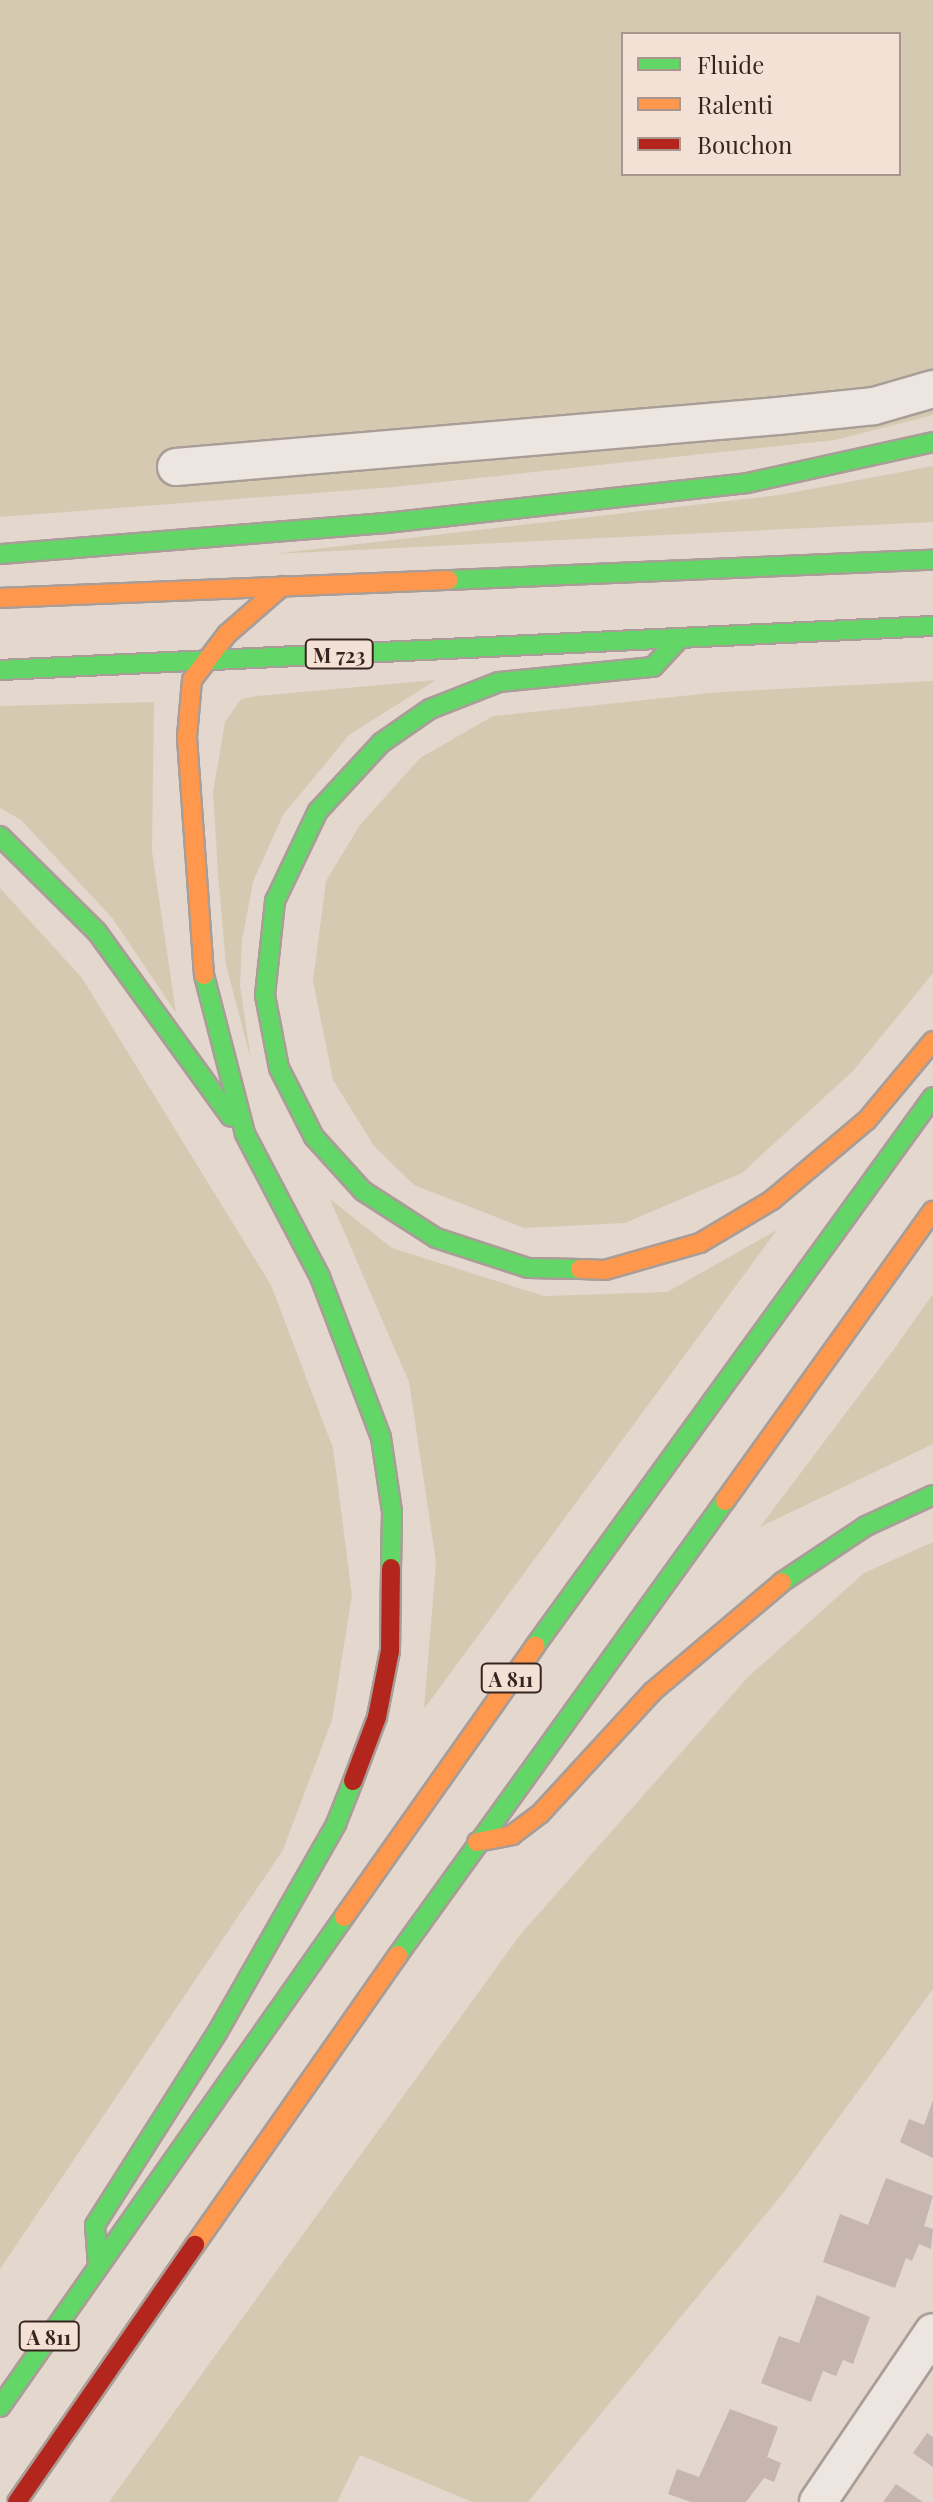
<!DOCTYPE html>
<html>
<head>
<meta charset="utf-8">
<style>
  body { margin:0 }
  #map { position:relative; width:933px; height:2502px; overflow:hidden; background:#e4d7ce; font-family:"Playfair Display",serif }
  div>[style] { position:absolute }
  [style*='--x'] { left:calc(var(--x)*1px); top:calc(var(--y)*1px); width:calc(var(--w)*1px); rotate:calc(var(--a)*1deg) }
  .green>* { inset:0; background:#d5cab1 }
  .building>* { inset:0; background:#c7b5af }
  .roads { filter:drop-shadow(2px 0 #a99d97) drop-shadow(-2px 0 #a99d97) drop-shadow(0 2px #a99d97) drop-shadow(0 -2px #a99d97) }
  .street>* { height:36px; margin:-18px; padding:0 18px; transform-origin:18px; border-radius:18px; background:#ece5e0 }
  .fast>* { height:18px; margin:-9px; padding:0 9px; transform-origin:9px; border-radius:9px; background:#63d668 }
  .slow>* { height:18px; margin:-9px; padding:0 9px; transform-origin:9px; border-radius:9px; background:#ff974d }
  .jam>* { height:18px; margin:-9px; padding:0 9px; transform-origin:9px; border-radius:9px; background:#b3261e }
  span { translate:-50% -50%; white-space:nowrap; text-align:center; line-height:1.15; -webkit-text-stroke:8px #f4e1d5; paint-order:stroke }
  .shield-label span { padding:2px 6px; background:#f4e1d5; border:2px solid; border-radius:6px; -webkit-text-stroke-width:0 }
  .shield-label { font-size:20px; color:#372420; font-weight:700 }
  .legend { position:absolute; left:621px; top:32px; width:280px; height:144px; box-sizing:border-box; background:#f4e1d5; border:2px solid #a8958d; margin:0; padding:10px 14px; list-style:none; font-size:24px; color:#372420 }
  .legend li { display:flex; align-items:center; gap:16px; height:40px }
  .legend b { width:40px; border:2px solid #a8958d }
</style>
</head>
<body>
<div id="map">
  <div class="green">
    <i style="clip-path:polygon(evenodd,0 0,933px 0,933px 415px,835px 440px,394px 487px,0 517px,0 0,623px 34px,899px 34px,899px 174px,623px 174px,623px 34px)"></i>
    <i style="clip-path:polygon(933px 466px,933px 522px,273px 554px,779px 495px)"></i>
    <i style="clip-path:polygon(436px 680px,349px 735px,283px 815px,253px 882px,242px 940px,240px 985px,251px 1060px,226px 965px,218px 874px,213px 792px,225px 722px,241px 699px,257px 696px)"></i>
    <i style="clip-path:polygon(933px 681px,933px 973px,853px 1071px,742px 1173px,625px 1223px,524px 1228px,414px 1185px,374px 1146px,333px 1080px,313px 981px,326px 881px,360px 825px,420px 758px,493px 716px,720px 692px)"></i>
    <i style="clip-path:polygon(154px 702px,152px 851px,176px 1013px,113px 919px,21px 820px,0 808px,0 706px)"></i>
    <i style="clip-path:polygon(0 888px,82px 978px,271px 1285px,333px 1448px,352px 1595px,332px 1720px,283px 1850px,0 2269px)"></i>
    <i style="clip-path:polygon(330px 1199px,392px 1248px,544px 1296px,667px 1292px,777px 1230px,424px 1709px,436px 1562px,409px 1382px)"></i>
    <i style="clip-path:polygon(933px 1294px,933px 1444px,760px 1527px,894px 1349px)"></i>
    <i style="clip-path:polygon(933px 1542px,933px 1989px,784px 2192px,528px 2502px,472px 2502px,360px 2455px,337px 2502px,109px 2502px,520px 1935px,747px 1678px,864px 1573px)"></i>
  </div>
  <div class="building">
    <i style="clip-path:polygon(933px 2100px,933px 2158px,900px 2142px,909px 2119px,924px 2125px)"></i>
    <i style="clip-path:polygon(886px 2178px,933px 2196px,924px 2226px,933px 2229px,931px 2249px,919px 2244px,912px 2261px,906px 2258px,895px 2288px,823px 2262px,840px 2214px,868px 2225px)"></i>
    <i style="clip-path:polygon(817px 2295px,870px 2317px,853px 2364px,843px 2360px,836px 2376px,823px 2371px,811px 2402px,761px 2383px,779px 2336px,799px 2343px)"></i>
    <i style="clip-path:polygon(730px 2409px,778px 2427px,767px 2457px,781px 2463px,774px 2482px,764px 2478px,746px 2502px,691px 2502px,668px 2494px,677px 2469px,699px 2477px)"></i>
    <i style="clip-path:polygon(927px 2433px,933px 2437px,933px 2467px,913px 2453px)"></i>
    <i style="clip-path:polygon(896px 2484px,923px 2502px,883px 2502px)"></i>
  </div>
  <div class="roads">
    <div class="street">
      <i style="--x:176;--y:467;--w:604;--a:-4.84"></i>
      <i style="--x:778;--y:416;--w:97;--a:-5.9"></i>
      <i style="--x:874;--y:406;--w:61;--a:-16.1"></i>
      <i style="--x:818;--y:2502;--w:205;--a:-55.9"></i>
    </div>
    <div class="fast">
      <i style="--x:0;--y:554;--w:387;--a:-4.6"></i>
      <i style="--x:386;--y:523;--w:363;--a:-6.3"></i>
      <i style="--x:747;--y:483;--w:190;--a:-12.4"></i>
      <i style="--x:449;--y:580;--w:484;--a:-2.4"></i>
      <i style="--x:0;--y:670;--w:934;--a:-2.7"></i>
      <i style="--x:0;--y:836;--w:136;--a:44.7"></i>
      <i style="--x:97;--y:932;--w:228;--a:54.1"></i>
      <i style="--x:204;--y:975;--w:164;--a:75.5"></i>
      <i style="--x:245;--y:1134;--w:161;--a:62.3"></i>
      <i style="--x:320;--y:1277;--w:172;--a:69.2"></i>
      <i style="--x:381;--y:1438;--w:75;--a:81.5"></i>
      <i style="--x:392;--y:1512;--w:56;--a:91"></i>
      <i style="--x:580;--y:1269;--w:52;--a:-178.9"></i>
      <i style="--x:528;--y:1268;--w:97;--a:-161.9"></i>
      <i style="--x:436;--y:1238;--w:87;--a:-147.2"></i>
      <i style="--x:363;--y:1191;--w:73;--a:-132.2"></i>
      <i style="--x:314;--y:1137;--w:77;--a:-116.9"></i>
      <i style="--x:279;--y:1068;--w:74;--a:-100.9"></i>
      <i style="--x:265;--y:995;--w:95;--a:-83.9"></i>
      <i style="--x:275;--y:901;--w:100;--a:-64.5"></i>
      <i style="--x:318;--y:811;--w:93;--a:-47.2"></i>
      <i style="--x:381;--y:743;--w:60;--a:-34.8"></i>
      <i style="--x:430;--y:709;--w:74;--a:-21.4"></i>
      <i style="--x:499;--y:682;--w:155;--a:-5.6"></i>
      <i style="--x:653;--y:667;--w:38;--a:-47"></i>
      <i style="--x:782;--y:1582;--w:101;--a:-33.7"></i>
      <i style="--x:866;--y:1526;--w:74;--a:-24.8"></i>
      <i style="--x:535;--y:1646;--w:678;--a:-54.06"></i>
      <i style="--x:398;--y:1955;--w:560;--a:-54.24"></i>
      <i style="--x:98;--y:2265;--w:40;--a:-94.3"></i>
      <i style="--x:95;--y:2225;--w:227;--a:-57.6"></i>
      <i style="--x:217;--y:2033;--w:241;--a:-60.3"></i>
      <i style="--x:336;--y:1824;--w:46;--a:-68.4"></i>
      <i style="--x:0;--y:2407;--w:599;--a:-54.93"></i>
    </div>
    <div class="slow">
      <i style="--x:0;--y:598;--w:449;--a:-2.3"></i>
      <i style="--x:204;--y:975;--w:239;--a:-94.1"></i>
      <i style="--x:187;--y:737;--w:57;--a:-85"></i>
      <i style="--x:192;--y:680;--w:58;--a:-52.7"></i>
      <i style="--x:227;--y:634;--w:73;--a:-41.1"></i>
      <i style="--x:580;--y:1269;--w:25;--a:2"></i>
      <i style="--x:605;--y:1270;--w:99;--a:-15.9"></i>
      <i style="--x:700;--y:1243;--w:84;--a:-30.8"></i>
      <i style="--x:772;--y:1200;--w:124;--a:-40.1"></i>
      <i style="--x:867;--y:1120;--w:103;--a:-50.1"></i>
      <i style="--x:725;--y:1501;--w:357;--a:-54.4"></i>
      <i style="--x:477;--y:1842;--w:36;--a:-11"></i>
      <i style="--x:512;--y:1835;--w:35;--a:-37"></i>
      <i style="--x:540;--y:1814;--w:166;--a:-47.4"></i>
      <i style="--x:652;--y:1692;--w:170;--a:-40.2"></i>
      <i style="--x:344;--y:1917;--w:332;--a:-54.8"></i>
      <i style="--x:195;--y:2245;--w:354;--a:-55"></i>
    </div>
    <div class="jam">
      <i style="--x:353;--y:1781;--w:68;--a:-69.4"></i>
      <i style="--x:377;--y:1717;--w:67;--a:-78.9"></i>
      <i style="--x:390;--y:1651;--w:83;--a:-89.3"></i>
      <i style="--x:17;--y:2502;--w:313;--a:-55.3"></i>
    </div>
  </div>
  <div class="shield-label">
    <span style="left:339px;top:654px">M 723</span>
    <span style="left:511px;top:1678px">A 811</span>
    <span style="left:49px;top:2336px">A 811</span>
  </div>
  <ul class="legend">
  <li><b style="height:10px;background:#63d668"></b>Fluide</li>
  <li><b style="height:10px;background:#ff974d"></b>Ralenti</li>
  <li><b style="height:10px;background:#b3261e"></b>Bouchon</li>
  </ul>
</div>
</body>
</html>
